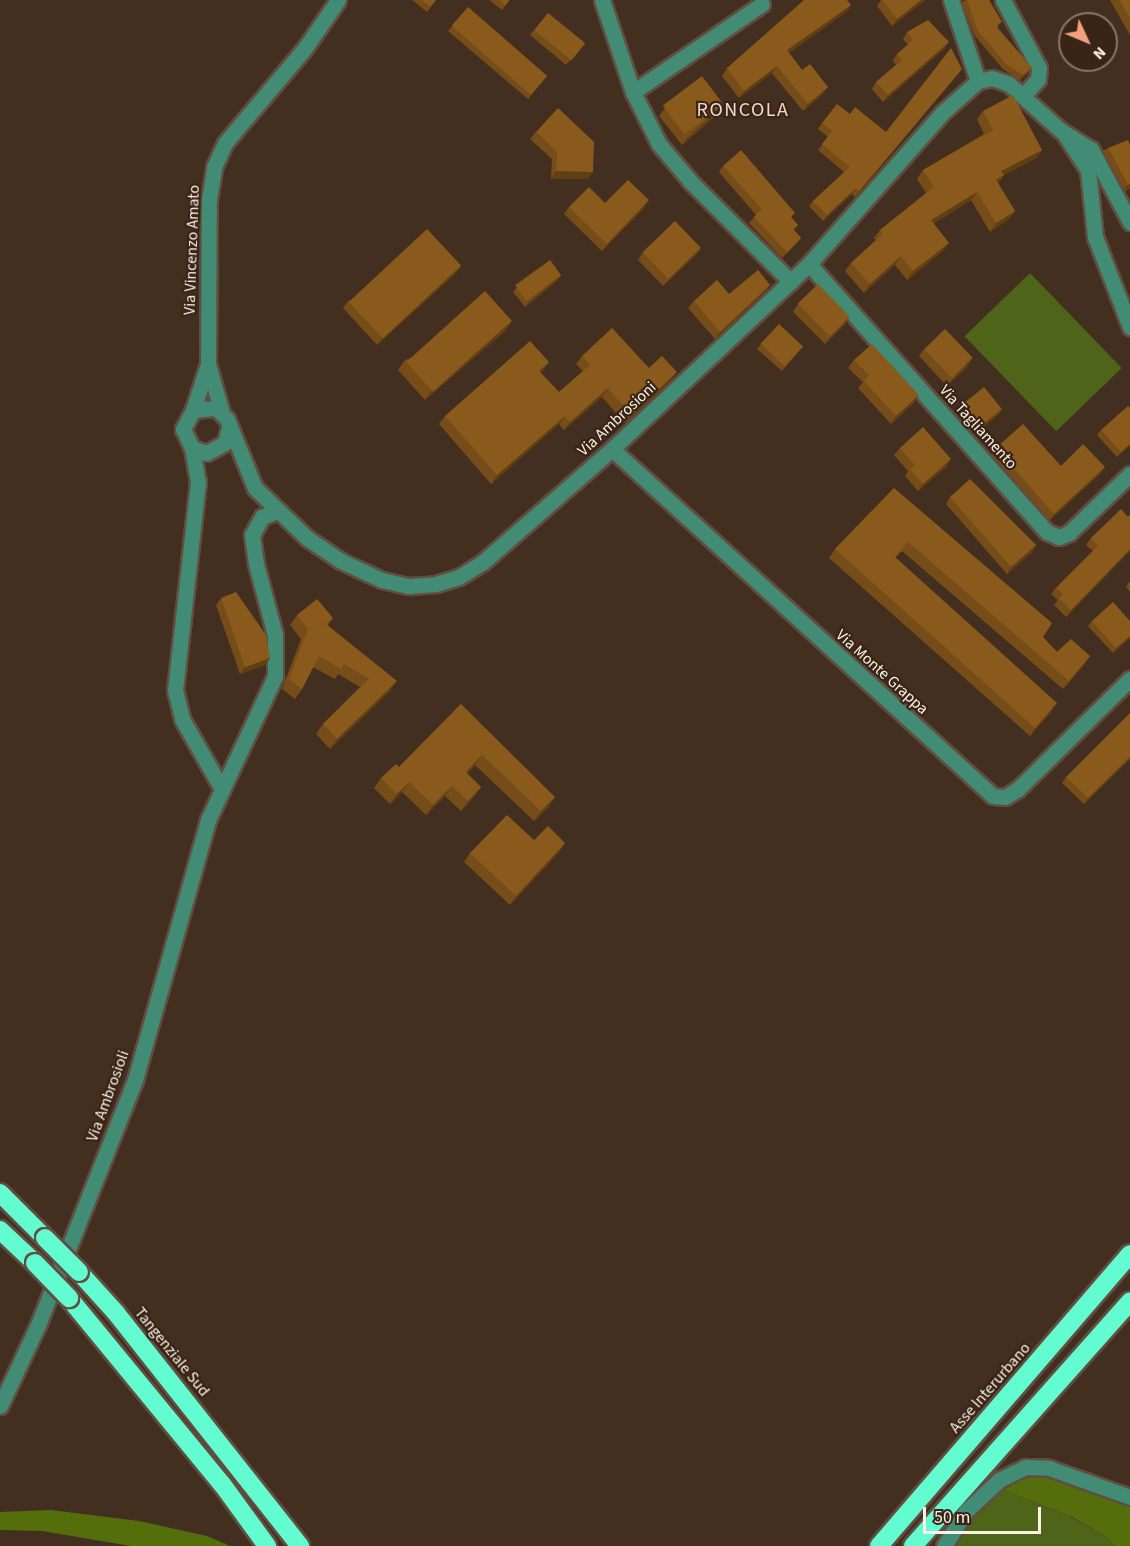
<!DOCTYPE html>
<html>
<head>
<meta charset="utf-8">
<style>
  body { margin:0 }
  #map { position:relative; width:1130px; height:1546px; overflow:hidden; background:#432f20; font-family:"Source Sans 3",sans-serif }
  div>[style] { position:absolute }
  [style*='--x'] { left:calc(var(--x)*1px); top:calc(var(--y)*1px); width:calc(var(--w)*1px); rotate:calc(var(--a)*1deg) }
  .green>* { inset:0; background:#4d6419; transform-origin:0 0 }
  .forest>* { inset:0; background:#536e0b }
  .roads { filter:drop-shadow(2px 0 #614e40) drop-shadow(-2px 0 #614e40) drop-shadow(0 2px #614e40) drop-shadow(0 -2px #614e40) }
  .minor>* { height:15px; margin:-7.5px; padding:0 7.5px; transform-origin:7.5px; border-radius:7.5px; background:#428b74 }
  .highway>* { height:18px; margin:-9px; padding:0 9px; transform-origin:9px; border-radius:9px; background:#62fcd0 }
  .bridges { filter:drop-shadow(2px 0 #614e40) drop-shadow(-2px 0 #614e40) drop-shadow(0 2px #614e40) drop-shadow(0 -2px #614e40) }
  .highway-bridge>* { height:18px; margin:-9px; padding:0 9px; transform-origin:9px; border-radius:9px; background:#62fcd0 }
  .wall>* { inset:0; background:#764d18; transform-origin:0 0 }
  .shaded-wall>* { inset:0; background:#603f14 }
  .building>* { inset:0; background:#895a1c; transform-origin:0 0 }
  span { translate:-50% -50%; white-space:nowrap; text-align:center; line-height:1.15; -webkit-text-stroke:4.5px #382516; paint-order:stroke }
  .street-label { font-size:16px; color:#fcefe5 }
  .quarter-label { font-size:20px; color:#f5d5c9; letter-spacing:1.5px }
  .north { position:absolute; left:1058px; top:12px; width:60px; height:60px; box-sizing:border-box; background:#382516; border:2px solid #867669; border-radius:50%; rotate:134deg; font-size:16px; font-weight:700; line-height:24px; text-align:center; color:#fcefe5 }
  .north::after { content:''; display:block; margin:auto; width:21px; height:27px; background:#f3a081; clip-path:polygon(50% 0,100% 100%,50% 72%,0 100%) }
  .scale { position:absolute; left:923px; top:1507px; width:118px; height:27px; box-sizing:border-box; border:3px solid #fcefe5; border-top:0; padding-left:8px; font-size:18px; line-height:21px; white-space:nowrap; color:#fcefe5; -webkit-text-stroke:4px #382516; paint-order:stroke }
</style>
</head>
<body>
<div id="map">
  <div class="green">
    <i style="left:1030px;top:273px;width:132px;height:91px;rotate:46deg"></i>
    <i style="clip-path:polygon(996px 1487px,1069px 1516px,1108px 1538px,1114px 1546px,949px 1546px)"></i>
  </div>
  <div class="forest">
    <i style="clip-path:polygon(1040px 1472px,1130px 1507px,1130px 1546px,1114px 1546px,1108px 1538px,1072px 1517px,996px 1487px,1019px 1476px)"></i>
    <i style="clip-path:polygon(51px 1510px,139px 1521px,207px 1536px,230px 1546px,131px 1546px,42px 1531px,0 1530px,0 1512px)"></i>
  </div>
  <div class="roads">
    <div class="minor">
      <i style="--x:602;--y:0;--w:97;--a:71.4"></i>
      <i style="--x:633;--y:92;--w:58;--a:63.4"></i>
      <i style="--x:659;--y:144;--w:50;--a:49.9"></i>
      <i style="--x:691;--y:182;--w:141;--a:45"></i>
      <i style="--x:951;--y:0;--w:85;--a:71.6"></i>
      <i style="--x:1003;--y:0;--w:77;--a:62.1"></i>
      <i style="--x:1039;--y:68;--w:11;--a:95"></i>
      <i style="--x:1038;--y:79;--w:23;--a:131"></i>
      <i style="--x:633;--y:92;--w:156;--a:-34.3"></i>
      <i style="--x:1065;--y:135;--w:42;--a:56.7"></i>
      <i style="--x:1088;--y:170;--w:67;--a:84"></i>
      <i style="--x:1095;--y:237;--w:97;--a:68.7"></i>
      <i style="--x:809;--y:264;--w:358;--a:48.4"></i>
      <i style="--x:1047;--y:532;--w:13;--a:23"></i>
      <i style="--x:1059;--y:537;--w:11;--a:-22"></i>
      <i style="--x:1069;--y:533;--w:85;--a:-44"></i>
      <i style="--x:193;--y:410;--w:48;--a:-71.9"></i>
      <i style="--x:222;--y:413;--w:51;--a:-105.9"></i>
      <i style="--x:208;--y:364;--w:164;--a:-89.7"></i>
      <i style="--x:209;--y:200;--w:33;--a:-81"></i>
      <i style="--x:214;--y:167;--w:26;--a:-65"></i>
      <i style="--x:225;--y:143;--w:124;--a:-49.9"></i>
      <i style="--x:305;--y:48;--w:58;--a:-55.5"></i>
      <i style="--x:229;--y:427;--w:16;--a:104"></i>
      <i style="--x:225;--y:443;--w:21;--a:152"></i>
      <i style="--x:206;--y:453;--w:15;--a:-160"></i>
      <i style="--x:192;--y:448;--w:21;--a:-115"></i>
      <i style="--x:183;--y:429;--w:21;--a:-62"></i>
      <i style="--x:193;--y:410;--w:23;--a:-5"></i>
      <i style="--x:216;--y:408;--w:16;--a:45"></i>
      <i style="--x:227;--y:419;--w:74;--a:67.9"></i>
      <i style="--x:255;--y:488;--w:72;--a:43.9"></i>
      <i style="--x:307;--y:538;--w:41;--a:34.1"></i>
      <i style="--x:341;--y:561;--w:45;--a:24.9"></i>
      <i style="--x:382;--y:580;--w:28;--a:13"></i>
      <i style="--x:409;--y:586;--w:27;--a:-4"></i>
      <i style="--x:436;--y:584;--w:24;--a:-17"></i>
      <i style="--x:459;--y:577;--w:28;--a:-32"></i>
      <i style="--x:483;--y:562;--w:171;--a:-41.2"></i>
      <i style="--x:612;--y:449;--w:270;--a:-43.2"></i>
      <i style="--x:809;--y:264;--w:201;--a:-48.6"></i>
      <i style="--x:942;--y:113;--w:48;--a:-41.6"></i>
      <i style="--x:978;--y:81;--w:14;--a:-12"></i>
      <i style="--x:992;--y:78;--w:18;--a:19"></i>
      <i style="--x:1009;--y:84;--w:69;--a:42"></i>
      <i style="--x:1060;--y:130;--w:36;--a:32"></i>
      <i style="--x:1091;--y:149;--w:83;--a:61.9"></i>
      <i style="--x:192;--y:448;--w:35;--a:80"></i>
      <i style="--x:198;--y:482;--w:209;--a:96.3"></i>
      <i style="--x:175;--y:690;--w:30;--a:76"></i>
      <i style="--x:182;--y:719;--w:81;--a:60.3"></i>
      <i style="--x:612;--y:449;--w:515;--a:42.33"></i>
      <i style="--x:993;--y:796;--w:12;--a:5"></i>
      <i style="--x:1005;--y:797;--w:15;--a:-32"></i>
      <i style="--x:1018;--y:789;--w:157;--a:-44.5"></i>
      <i style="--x:0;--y:1406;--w:89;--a:-64.9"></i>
      <i style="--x:38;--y:1325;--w:264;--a:-68.4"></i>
      <i style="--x:135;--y:1080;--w:270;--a:-74.3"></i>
      <i style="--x:208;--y:820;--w:159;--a:-65"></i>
      <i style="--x:275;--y:676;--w:41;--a:-90"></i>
      <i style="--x:275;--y:635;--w:73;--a:-105"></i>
      <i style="--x:256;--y:564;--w:29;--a:-98"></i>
      <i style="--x:252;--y:535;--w:21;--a:-61"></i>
      <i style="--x:262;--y:517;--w:16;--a:-22"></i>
      <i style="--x:944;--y:1546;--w:41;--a:-57.8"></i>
      <i style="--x:966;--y:1511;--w:45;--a:-43.2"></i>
      <i style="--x:999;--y:1480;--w:30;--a:-26"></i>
      <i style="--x:1026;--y:1467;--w:23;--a:2"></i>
      <i style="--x:1049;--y:1468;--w:86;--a:19.7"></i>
    </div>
    <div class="highway">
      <i style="--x:0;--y:1193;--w:64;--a:45"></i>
      <i style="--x:0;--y:1230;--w:48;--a:43.3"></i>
      <i style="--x:79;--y:1272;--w:55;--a:47.9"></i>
      <i style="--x:116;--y:1313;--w:297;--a:51.7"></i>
      <i style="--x:69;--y:1298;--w:241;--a:50.6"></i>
      <i style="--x:222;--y:1484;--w:77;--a:54"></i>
      <i style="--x:879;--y:1546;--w:385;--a:-49.3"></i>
      <i style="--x:913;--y:1546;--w:327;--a:-48.4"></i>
    </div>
  </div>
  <div class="bridges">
    <div class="highway-bridge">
      <i style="--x:45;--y:1238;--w:48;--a:45"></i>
      <i style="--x:35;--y:1263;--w:49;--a:45.8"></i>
    </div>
  </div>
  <div class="wall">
    <i style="clip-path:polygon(412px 0,436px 0,427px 12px)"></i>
    <i style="clip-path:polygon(489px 0,510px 0,502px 10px)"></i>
    <i style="clip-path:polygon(881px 0,925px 0,892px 26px,877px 6px)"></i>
    <i style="clip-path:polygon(965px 0,989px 0,999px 27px,997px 28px,1032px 68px,1028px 73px,1020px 80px,1003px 69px,975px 36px,962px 3px)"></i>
    <i style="clip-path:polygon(1110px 0,1130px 0,1130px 35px)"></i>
    <i style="clip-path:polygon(851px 5px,846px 12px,789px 53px,802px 70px,823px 94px,803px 111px,772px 73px,739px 98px,722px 76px,727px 68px)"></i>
    <i style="clip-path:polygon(452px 26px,543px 81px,528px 99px,448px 31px)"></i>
    <i style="clip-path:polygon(534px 30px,581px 48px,566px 65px,530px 35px)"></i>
    <i style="clip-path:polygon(907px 32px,945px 48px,883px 102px,872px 89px,876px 82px,896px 65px,893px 61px,897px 54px,908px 45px,903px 39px)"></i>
    <i style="clip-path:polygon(962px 69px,855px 197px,852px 194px,823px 221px,809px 206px,813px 201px,844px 172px,818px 150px,828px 137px,818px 129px,822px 123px,850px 114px,886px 132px)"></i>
    <i style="clip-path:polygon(665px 108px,719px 113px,682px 145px,659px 116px)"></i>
    <i style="clip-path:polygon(983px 111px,1042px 150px,1036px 158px,1004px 175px,998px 183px,1015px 211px,1009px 219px,990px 232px,971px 200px,934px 223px,943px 251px,907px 280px,895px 265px,864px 293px,845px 271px,851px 263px,876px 240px,874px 238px,880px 230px,926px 193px,917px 179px,923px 170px,984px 134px,977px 119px)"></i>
    <i style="clip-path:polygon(536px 132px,588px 179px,551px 179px,552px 159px,530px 139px)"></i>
    <i style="left:1108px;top:148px;width:46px;height:6px;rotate:61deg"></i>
    <i style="clip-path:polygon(723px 166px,792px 218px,798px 225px,794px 230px,801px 238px,796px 244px,782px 258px,749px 223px,756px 215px,719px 172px)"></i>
    <i style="clip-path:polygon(605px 203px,644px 208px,602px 251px,564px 214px,569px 207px)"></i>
    <i style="clip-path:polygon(701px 248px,696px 255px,663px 286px,638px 260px,643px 252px)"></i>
    <i style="clip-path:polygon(461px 266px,456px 273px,377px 345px,343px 308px,348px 301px)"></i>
    <i style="clip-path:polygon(561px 275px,558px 280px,525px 307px,513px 292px,517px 287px)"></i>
    <i style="clip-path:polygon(770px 285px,765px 292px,715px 339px,688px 308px,694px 301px,729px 294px)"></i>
    <i style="clip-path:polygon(798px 304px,845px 324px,825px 344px,793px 312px)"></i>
    <i style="clip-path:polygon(512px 321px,505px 331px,425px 400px,398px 370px,405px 360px)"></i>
    <i style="clip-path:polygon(761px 344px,803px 346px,782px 371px,757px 349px)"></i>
    <i style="clip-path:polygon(924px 349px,968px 366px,947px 386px,919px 356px)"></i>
    <i style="clip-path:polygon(582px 356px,649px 368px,671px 380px,625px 423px,602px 397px,564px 430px,559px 424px,491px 484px,439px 424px,445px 416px,549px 362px,541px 373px,559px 392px,583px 371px,576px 364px)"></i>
    <i style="clip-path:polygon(854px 360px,914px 403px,891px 424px,858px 388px,863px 382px,848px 368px)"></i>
    <i style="clip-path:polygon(964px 405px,1002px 409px,999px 414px,979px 431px,960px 410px)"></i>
    <i style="clip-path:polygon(1101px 430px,1130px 445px,1117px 457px,1097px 435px)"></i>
    <i style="clip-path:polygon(900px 448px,946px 467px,918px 491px,905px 476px,908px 471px,894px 455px)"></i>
    <i style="clip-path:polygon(996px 448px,1061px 466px,1101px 473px,1050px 520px,992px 455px)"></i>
    <i style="clip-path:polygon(894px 488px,1057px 652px,1090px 656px,1084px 665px,1063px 689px,902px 551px,895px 558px,1051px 712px,1030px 736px,829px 558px,835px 549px)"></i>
    <i style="clip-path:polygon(950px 497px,1036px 545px,1032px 552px,1007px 574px,946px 504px)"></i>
    <i style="clip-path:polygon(1130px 515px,1130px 551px,1066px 617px,1054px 605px,1058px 600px,1051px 594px,1056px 588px,1093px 551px,1086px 545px,1091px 538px)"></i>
    <i style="clip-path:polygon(1129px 582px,1130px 582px,1130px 592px,1126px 587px)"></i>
    <i style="clip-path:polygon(221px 598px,270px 658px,265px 665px,240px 674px,216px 605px)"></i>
    <i style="clip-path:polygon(297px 615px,333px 618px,328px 625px,390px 691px,330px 749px,316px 734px,323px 724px,360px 687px,338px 674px,335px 679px,313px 667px,302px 689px,295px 699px,282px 689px,301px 639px,290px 625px)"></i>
    <i style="clip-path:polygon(1092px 621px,1130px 638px,1113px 653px,1088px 626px)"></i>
    <i style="clip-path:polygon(461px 704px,549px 807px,534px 821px,475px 765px,467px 774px,481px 787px,474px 797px,461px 811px,445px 796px,426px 815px,402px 792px,390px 804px,374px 788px,381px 778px,399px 767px)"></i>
    <i style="clip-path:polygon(1130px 759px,1084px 804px,1062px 783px,1066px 777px)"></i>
    <i style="clip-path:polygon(565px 843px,559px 852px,510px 905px,464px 862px,470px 853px)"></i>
  </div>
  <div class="shaded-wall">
    <i style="clip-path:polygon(921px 0,925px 0,892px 26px,897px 19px)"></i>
    <i style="clip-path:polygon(851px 5px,846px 12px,782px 58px,787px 50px)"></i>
    <i style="clip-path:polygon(949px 42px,945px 48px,883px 102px,888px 95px)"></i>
    <i style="clip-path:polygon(777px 66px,772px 73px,739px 98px,744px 91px)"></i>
    <i style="clip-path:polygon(1032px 68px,1028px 73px,1020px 80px,1023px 75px)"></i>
    <i style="clip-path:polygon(962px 69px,958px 74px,855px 197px,859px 191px)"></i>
    <i style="clip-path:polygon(828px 87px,823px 94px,803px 111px,808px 104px)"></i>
    <i style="clip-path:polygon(724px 105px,719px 113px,682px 145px,687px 138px)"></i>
    <i style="clip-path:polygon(1042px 150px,1036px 158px,995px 180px,1001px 171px)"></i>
    <i style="clip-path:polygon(556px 171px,593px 172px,588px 179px,551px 179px)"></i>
    <i style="clip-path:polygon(1004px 175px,998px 184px,996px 180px)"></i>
    <i style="clip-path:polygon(1130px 184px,1130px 188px,1124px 190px,1128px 185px)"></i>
    <i style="clip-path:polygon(856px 188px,852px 194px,823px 221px,827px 215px)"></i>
    <i style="clip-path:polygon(977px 192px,971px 200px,925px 229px,931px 220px)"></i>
    <i style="clip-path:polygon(649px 200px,644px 208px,602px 251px,607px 244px)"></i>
    <i style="clip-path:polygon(1015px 211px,1009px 219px,990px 232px,996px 223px)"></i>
    <i style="clip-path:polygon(949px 243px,943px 251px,907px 280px,913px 271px)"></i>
    <i style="clip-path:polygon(701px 248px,696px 255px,663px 286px,669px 279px)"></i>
    <i style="clip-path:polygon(901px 256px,895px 265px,864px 293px,870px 284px)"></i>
    <i style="clip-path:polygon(461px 266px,456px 273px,377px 345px,382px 338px)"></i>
    <i style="clip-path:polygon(561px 275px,558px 280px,525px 307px,529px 302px)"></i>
    <i style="clip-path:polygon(770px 285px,765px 292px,715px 339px,720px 332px)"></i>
    <i style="clip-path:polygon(850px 317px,845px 324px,825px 344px,830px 337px)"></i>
    <i style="clip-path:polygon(512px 321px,505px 331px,425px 400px,432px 391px)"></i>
    <i style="clip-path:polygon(973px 358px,968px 366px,947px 386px,952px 379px)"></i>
    <i style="clip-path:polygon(549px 362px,543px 371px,534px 379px,539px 371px)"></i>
    <i style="clip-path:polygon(677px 372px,671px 380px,625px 423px,631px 415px)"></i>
    <i style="clip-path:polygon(608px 388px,602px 397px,564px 430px,570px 422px)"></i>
    <i style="clip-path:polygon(919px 395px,914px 403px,891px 424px,896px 416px)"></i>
    <i style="clip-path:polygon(1002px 409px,999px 414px,979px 431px,982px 426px)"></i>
    <i style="clip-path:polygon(565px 416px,559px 424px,491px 484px,497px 475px)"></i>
    <i style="clip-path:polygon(1130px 444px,1130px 445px,1117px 457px,1121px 452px)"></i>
    <i style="clip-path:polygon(951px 459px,946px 467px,918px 491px,923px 484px)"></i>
    <i style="clip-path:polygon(1105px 467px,1101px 473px,1050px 520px,1054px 514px)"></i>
    <i style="clip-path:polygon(1036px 545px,1032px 552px,1007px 574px,1011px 567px)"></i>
    <i style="clip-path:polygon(1130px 549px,1130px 551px,1066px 617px,1071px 610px)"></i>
    <i style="clip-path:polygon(1130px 636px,1130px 638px,1113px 653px,1116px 648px)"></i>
    <i style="clip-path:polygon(1090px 656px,1084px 665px,1063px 689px,1069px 681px)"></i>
    <i style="clip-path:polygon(270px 658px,265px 665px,240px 674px,245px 667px)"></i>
    <i style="clip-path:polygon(397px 681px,390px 691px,330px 749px,337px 739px)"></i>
    <i style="clip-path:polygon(1057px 703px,1051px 712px,1030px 736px,1035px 728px)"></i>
    <i style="clip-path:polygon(482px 755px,475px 765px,459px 782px,466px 772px)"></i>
    <i style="clip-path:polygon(1130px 757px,1130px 759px,1084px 804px,1088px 798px)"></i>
    <i style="clip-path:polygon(409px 782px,402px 792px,390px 804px,397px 794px)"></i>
    <i style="clip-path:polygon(452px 786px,445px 796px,426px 815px,433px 805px)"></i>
    <i style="clip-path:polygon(481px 787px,474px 797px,461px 811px,468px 801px)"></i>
    <i style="clip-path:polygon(555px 797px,549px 807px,534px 821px,541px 811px)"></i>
    <i style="clip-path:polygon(565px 843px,559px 852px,510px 905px,516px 896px)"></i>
  </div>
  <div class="building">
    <i style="clip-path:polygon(422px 0,436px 0,430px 7px)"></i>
    <i style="clip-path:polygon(499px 0,509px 0,505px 5px)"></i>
    <i style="clip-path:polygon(804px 0,847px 0,851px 5px,787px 50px,802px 70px,810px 64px,828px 87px,808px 104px,777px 66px,744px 91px,727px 68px)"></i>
    <i style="clip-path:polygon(882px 0,921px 0,897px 19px)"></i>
    <i style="clip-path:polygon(967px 0,989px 0,1002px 22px,996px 26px,1032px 68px,1023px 75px,1006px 64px,978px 31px)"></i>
    <i style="clip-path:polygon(1120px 0,1130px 0,1130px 19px)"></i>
    <i style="left:468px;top:7px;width:105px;height:25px;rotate:41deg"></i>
    <i style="left:548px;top:13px;width:48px;height:22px;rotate:39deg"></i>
    <i style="clip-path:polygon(928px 20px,949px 42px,888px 95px,876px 82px,902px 60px,897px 54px,913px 40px,907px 32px)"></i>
    <i style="clip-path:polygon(951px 48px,962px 69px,859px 191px,856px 188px,827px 215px,813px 201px,850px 167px,822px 144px,832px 131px,822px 123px,837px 104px,850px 114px,855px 107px,886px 132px)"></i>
    <i style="left:702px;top:76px;width:36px;height:49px;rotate:53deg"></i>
    <i style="clip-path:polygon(1013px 95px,1042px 150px,1001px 171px,1004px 175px,996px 180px,1015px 211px,996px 223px,977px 192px,931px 220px,949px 243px,913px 271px,901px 256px,870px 284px,851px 263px,883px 234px,880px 230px,934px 187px,923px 170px,993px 130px,983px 111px)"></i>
    <i style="clip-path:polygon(558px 108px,594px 142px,593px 172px,556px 171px,557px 152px,536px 132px)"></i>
    <i style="clip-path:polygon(1128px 140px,1130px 145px,1130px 184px,1128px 185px,1108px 148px)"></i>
    <i style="clip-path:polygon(741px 150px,795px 213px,791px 217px,798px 225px,793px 229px,801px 238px,787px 252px,754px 217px,762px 209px,723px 166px)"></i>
    <i style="clip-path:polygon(628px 180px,649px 200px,607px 244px,569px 207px,589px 187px,605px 203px)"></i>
    <i style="left:675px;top:221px;width:37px;height:45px;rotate:46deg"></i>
    <i style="left:427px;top:229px;width:50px;height:107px;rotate:47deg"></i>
    <i style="left:550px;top:260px;width:19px;height:43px;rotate:54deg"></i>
    <i style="clip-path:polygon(758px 270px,770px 285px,720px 332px,694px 301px,717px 280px,729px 294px)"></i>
    <i style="left:818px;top:284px;width:46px;height:28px;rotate:46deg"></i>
    <i style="left:485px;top:291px;width:40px;height:106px;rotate:48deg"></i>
    <i style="left:779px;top:324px;width:33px;height:27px;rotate:43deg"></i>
    <i style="clip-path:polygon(612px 328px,649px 368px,662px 356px,677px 372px,631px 415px,608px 388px,570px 422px,565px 416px,497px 475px,445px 416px,530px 341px,549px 362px,539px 371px,559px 392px,590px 365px,582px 356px)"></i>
    <i style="left:945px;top:329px;width:40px;height:29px;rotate:46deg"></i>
    <i style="clip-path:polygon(872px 344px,919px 395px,896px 416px,864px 381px,869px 375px,854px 360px)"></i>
    <i style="left:984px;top:387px;width:28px;height:27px;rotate:51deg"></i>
    <i style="clip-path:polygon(1128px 406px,1130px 408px,1130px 444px,1121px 452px,1101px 430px)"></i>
    <i style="clip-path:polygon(1023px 424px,1061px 466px,1083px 444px,1105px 467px,1054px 514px,996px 448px)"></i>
    <i style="clip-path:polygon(923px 427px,951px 459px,923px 484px,910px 469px,915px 465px,900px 448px)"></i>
    <i style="clip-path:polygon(970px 479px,1036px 545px,1011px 567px,950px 497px)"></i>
    <i style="clip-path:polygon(894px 488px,1052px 623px,1043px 637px,1057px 652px,1071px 639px,1090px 656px,1069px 681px,908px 542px,895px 557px,1057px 703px,1035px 728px,835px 549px)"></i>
    <i style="clip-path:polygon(1121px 509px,1128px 517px,1130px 515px,1130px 549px,1071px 610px,1059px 598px,1063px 594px,1056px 588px,1098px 546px,1091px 538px)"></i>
    <i style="clip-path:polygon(236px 592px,266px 635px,270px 658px,245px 667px,221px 598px)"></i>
    <i style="clip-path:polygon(317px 599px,333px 618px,326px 624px,397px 681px,337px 739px,323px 724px,369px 679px,344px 664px,341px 669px,319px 656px,302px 689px,289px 679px,308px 629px,297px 615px)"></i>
    <i style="clip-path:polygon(1113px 602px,1130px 621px,1130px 636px,1116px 648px,1092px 621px)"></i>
    <i style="clip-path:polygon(461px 704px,555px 797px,541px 811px,482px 755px,466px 772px,481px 787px,468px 801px,452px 786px,433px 805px,409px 782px,397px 794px,381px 778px,396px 764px,399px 767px)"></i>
    <i style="clip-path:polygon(1130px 713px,1130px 757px,1088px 798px,1066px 777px)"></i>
    <i style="clip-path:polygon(507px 815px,534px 840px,548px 826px,565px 843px,516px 896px,470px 853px)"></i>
  </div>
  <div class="street-label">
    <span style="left:192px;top:250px;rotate:-88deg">Via Vincenzo Amato</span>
    <span style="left:617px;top:419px;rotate:-43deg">Via Ambrosioni</span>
    <span style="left:978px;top:427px;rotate:48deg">Via Tagliamento</span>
    <span style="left:882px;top:672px;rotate:42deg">Via Monte Grappa</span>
    <span style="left:108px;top:1096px;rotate:-70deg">Via Ambrosioli</span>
    <span style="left:172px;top:1352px;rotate:51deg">Tangenziale Sud</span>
    <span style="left:990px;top:1388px;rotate:-49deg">Asse Interurbano</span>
  </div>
  <div class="quarter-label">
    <span style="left:743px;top:110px">RONCOLA</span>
  </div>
  <div class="north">N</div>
  <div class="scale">50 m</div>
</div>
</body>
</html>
